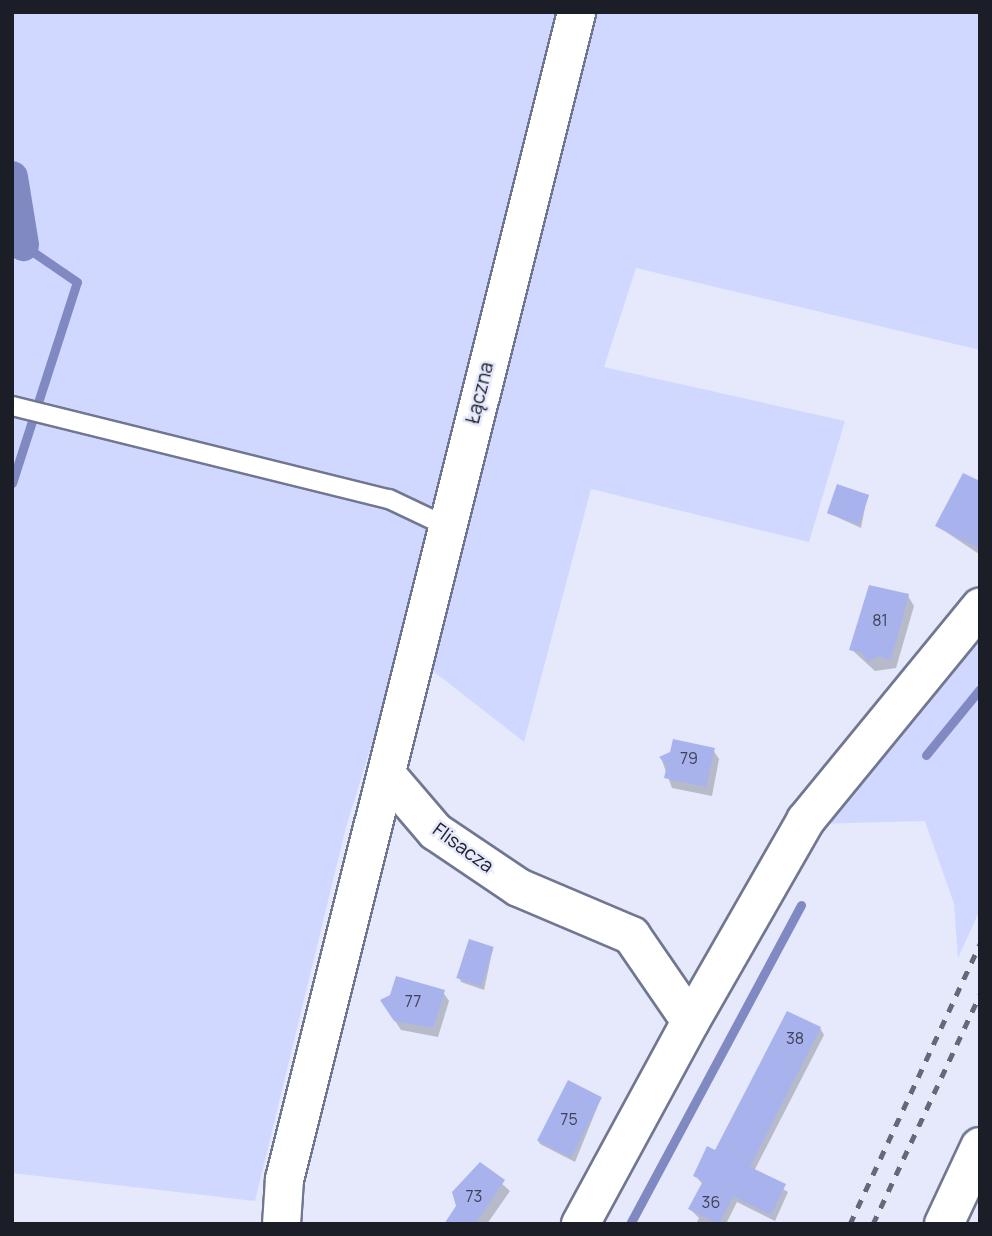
<!DOCTYPE html>
<html>
<head>
<meta charset="utf-8">
<style>
  body { margin:0 }
  #map { position:relative; width:992px; height:1236px; overflow:hidden; background:#e5e9fb; font-family:Manrope,sans-serif }
  div>[style] { position:absolute }
  [style*='--x'] { left:calc(var(--x)*1px); top:calc(var(--y)*1px); width:calc(var(--w)*1px); rotate:calc(var(--a)*1deg) }
  .green>* { inset:0; background:#d0d8ff }
  .shadow>* { inset:0; background:#0003 }
  .stream>* { height:9px; margin:-4.5px; padding:0 4.5px; transform-origin:4.5px; border-radius:4.5px; background:#8089c1 }
  .canal>* { height:32px; margin:-16px; padding:0 16px; transform-origin:16px; border-radius:16px; background:#8089c1 }
  .building>* { inset:0; background:#a8b2ed; transform-origin:0 0 }
  .roads { filter:drop-shadow(2px 0 #717791) drop-shadow(-2px 0 #717791) drop-shadow(0 2px #717791) drop-shadow(0 -2px #717791) }
  .lane>* { height:18px; margin:-9px; padding:0 9px; transform-origin:9px; border-radius:9px; background:#fff }
  .street>* { height:37px; margin:-18.5px; padding:0 18.5px; transform-origin:18.5px; border-radius:18.5px; background:#fff }
  .secondary>* { height:38px; margin:-19px; padding:0 19px; transform-origin:19px; border-radius:19px; background:#fff }
  .rail>* { height:5px; margin-top:-2.5px; transform-origin:0; background:repeating-linear-gradient(90deg,#666875 0 9px,transparent 0 18px) }
  span { translate:-50% -50%; white-space:nowrap; text-align:center; line-height:1.15; -webkit-text-stroke:5px #e5e9fb; paint-order:stroke }
  .number-label { font-size:16px; color:#3e4258 }
  .number-label span { -webkit-text-stroke-width:0 }
  .street-label { font-size:19px; color:#1b1d27 }
  .frame { position:absolute; inset:0; border:14px solid #1b1d27; pointer-events:none }
</style>
</head>
<body>
<div id="map">
  <div class="green">
    <i style="clip-path:polygon(12px 12px,569px 12px,443px 515px,346px 827px,255px 1201px,12px 1173px)"></i>
    <i style="clip-path:polygon(588px 12px,980px 12px,980px 350px,636px 268px,604px 367px,845px 421px,809px 542px,591px 489px,524px 742px,424px 664px)"></i>
    <i style="clip-path:polygon(980px 634px,980px 910px,958px 958px,954px 904px,925px 821px,813px 824px)"></i>
  </div>
  <div class="shadow">
    <i style="clip-path:polygon(980px 483px,980px 553px,979px 554px,937px 526px)"></i>
    <i style="clip-path:polygon(867px 497px,861px 528px,828px 513px)"></i>
    <i style="clip-path:polygon(908px 596px,914px 606px,896px 668px,875px 671px,851px 649px)"></i>
    <i style="clip-path:polygon(713px 750px,719px 759px,712px 796px,672px 788px,661px 758px)"></i>
    <i style="clip-path:polygon(493px 948px,484px 990px,461px 982px,459px 977px)"></i>
    <i style="clip-path:polygon(443px 992px,449px 1001px,438px 1037px,401px 1030px,388px 1010px)"></i>
    <i style="clip-path:polygon(820px 1028px,824px 1035px,754px 1171px,788px 1192px,775px 1221px,737px 1202px,726px 1224px,696px 1224px,699px 1218px,690px 1209px,703px 1185px,695px 1175px)"></i>
    <i style="clip-path:polygon(601px 1098px,575px 1162px,540px 1144px,538px 1140px)"></i>
    <i style="clip-path:polygon(480px 1164px,510px 1191px,487px 1224px,452px 1224px)"></i>
  </div>
  <div class="stream">
    <i style="--x:12;--y:483;--w:211;--a:-72.1"></i>
    <i style="--x:77;--y:282;--w:65;--a:-145.6"></i>
    <i style="--x:926;--y:755;--w:85;--a:-50.7"></i>
    <i style="--x:630;--y:1224;--w:362;--a:-61.8"></i>
  </div>
  <div class="canal">
    <i style="--x:12;--y:177;--w:69;--a:80.8"></i>
  </div>
  <div class="building">
    <i style="clip-path:polygon(963px 473px,980px 481px,980px 549px,935px 526px)"></i>
    <i style="left:837px;top:484px;width:34px;height:31px;rotate:19deg"></i>
    <i style="clip-path:polygon(869px 585px,909px 594px,891px 660px,878px 656px,868px 662px,862px 653px,849px 650px)"></i>
    <i style="clip-path:polygon(673px 739px,715px 748px,706px 787px,664px 778px,667px 765px,659px 757px,670px 752px)"></i>
    <i style="left:469px;top:939px;width:26px;height:41px;rotate:18deg"></i>
    <i style="clip-path:polygon(396px 976px,445px 990px,433px 1028px,394px 1021px,380px 1000px,390px 995px)"></i>
    <i style="clip-path:polygon(787px 1011px,821px 1027px,750px 1167px,786px 1184px,771px 1215px,733px 1196px,719px 1224px,688px 1209px,703px 1181px,693px 1176px,707px 1146px,715px 1150px)"></i>
    <i style="left:568px;top:1080px;width:38px;height:68px;rotate:27deg"></i>
    <i style="clip-path:polygon(480px 1162px,505px 1180px,475px 1224px,444px 1224px,456px 1206px,452px 1192px)"></i>
  </div>
  <div class="roads">
    <div class="lane">
      <i style="--x:12;--y:406;--w:388;--a:13.9"></i>
      <i style="--x:389;--y:499;--w:63;--a:25.3"></i>
    </div>
    <div class="street">
      <i style="--x:387;--y:775;--w:74;--a:49.4"></i>
      <i style="--x:435;--y:831;--w:100;--a:34"></i>
      <i style="--x:518;--y:887;--w:123;--a:23"></i>
      <i style="--x:631;--y:935;--w:104;--a:55.5"></i>
      <i style="--x:690;--y:1021;--w:231;--a:118.5"></i>
      <i style="--x:690;--y:1021;--w:232;--a:-60.2"></i>
      <i style="--x:805;--y:820;--w:276;--a:-50.7"></i>
      <i style="--x:281;--y:1224;--w:45;--a:-86.2"></i>
      <i style="--x:284;--y:1179;--w:1203;--a:-75.95"></i>
    </div>
    <div class="secondary">
      <i style="--x:944;--y:1224;--w:85;--a:-64.9"></i>
    </div>
  </div>
  <div class="rail">
    <i style="--x:850;--y:1224;--w:309;--a:-65.1"></i>
    <i style="--x:873;--y:1224;--w:253;--a:-65"></i>
  </div>
  <div class="number-label">
    <span style="left:880px;top:620px">81</span>
    <span style="left:689px;top:758px">79</span>
    <span style="left:413px;top:1001px">77</span>
    <span style="left:795px;top:1038px">38</span>
    <span style="left:569px;top:1119px">75</span>
    <span style="left:474px;top:1196px">73</span>
    <span style="left:711px;top:1202px">36</span>
  </div>
  <div class="street-label">
    <span style="left:480px;top:393px;rotate:-76deg">Łączna</span>
    <span style="left:463px;top:848px;rotate:36deg">Flisacza</span>
  </div>
  <div class="frame"></div>
</div>
</body>
</html>
